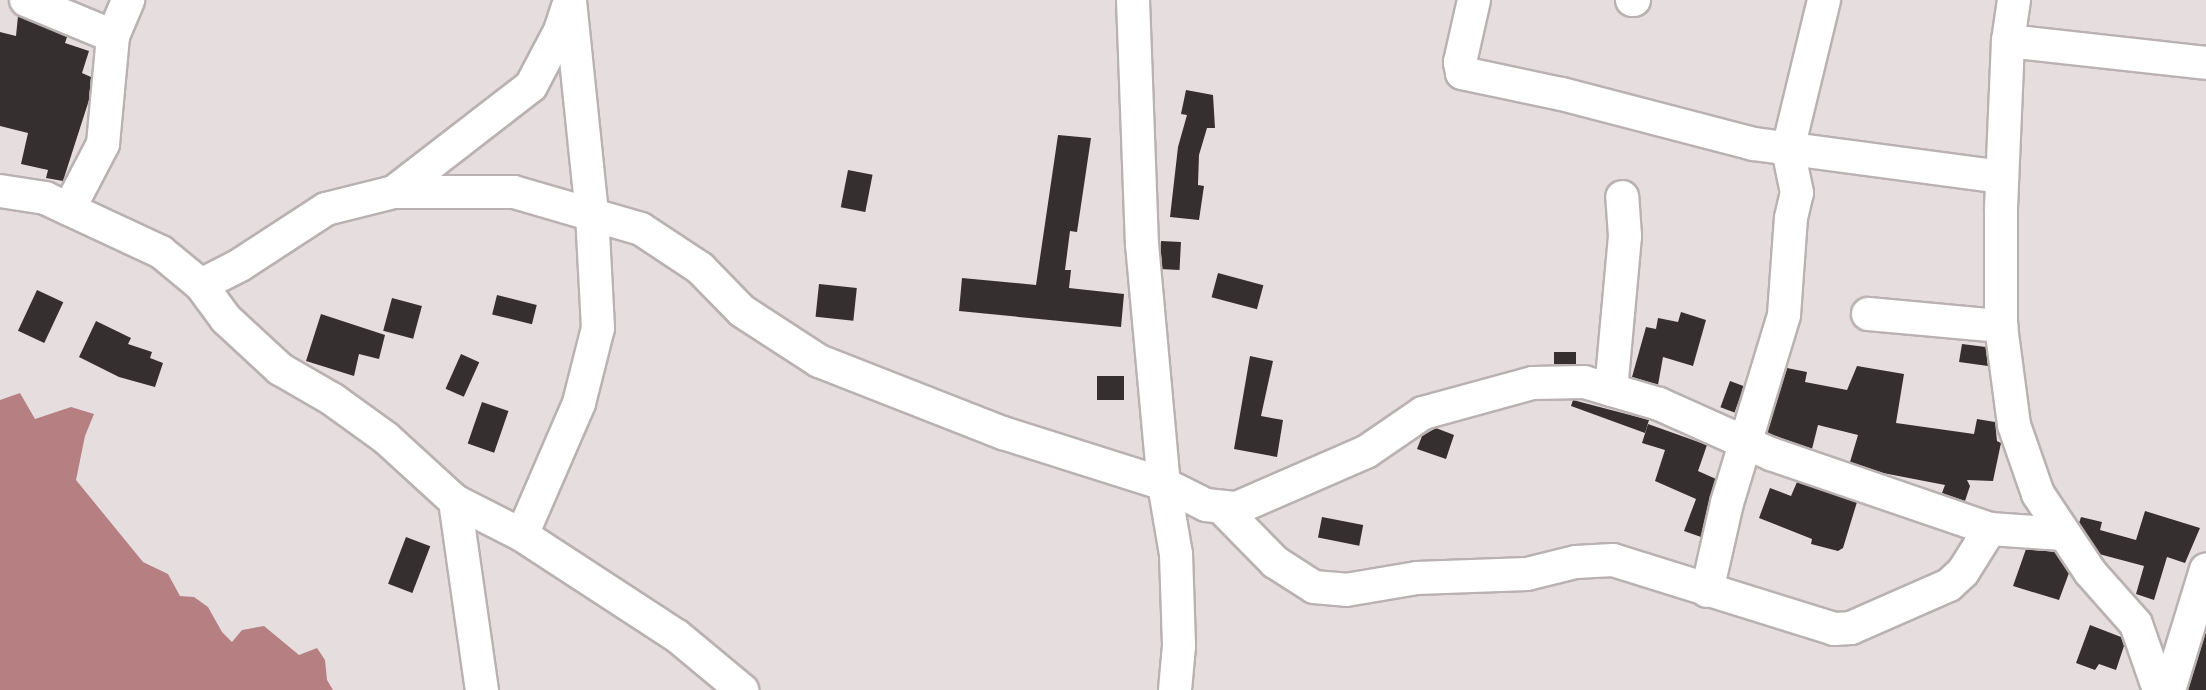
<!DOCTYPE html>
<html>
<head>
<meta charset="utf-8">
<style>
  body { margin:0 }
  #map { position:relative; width:2206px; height:690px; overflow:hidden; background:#e6dede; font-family:"Exo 2",sans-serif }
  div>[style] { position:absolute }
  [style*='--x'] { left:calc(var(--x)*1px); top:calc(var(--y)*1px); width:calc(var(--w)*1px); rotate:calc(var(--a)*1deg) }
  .water>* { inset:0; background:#b67f82 }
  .building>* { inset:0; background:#362f30; transform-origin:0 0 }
  .roads { filter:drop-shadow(2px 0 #b9b1b2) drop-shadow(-2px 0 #b9b1b2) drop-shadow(0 2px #b9b1b2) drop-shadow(0 -2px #b9b1b2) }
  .minor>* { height:32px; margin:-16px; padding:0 16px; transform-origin:16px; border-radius:16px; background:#fff }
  span { translate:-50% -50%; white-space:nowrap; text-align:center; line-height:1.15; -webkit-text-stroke:6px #e6dede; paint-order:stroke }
</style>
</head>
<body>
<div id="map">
  <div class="water">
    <i style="clip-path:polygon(20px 393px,35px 419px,71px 407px,94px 414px,85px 436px,76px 480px,143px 562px,168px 574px,180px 596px,194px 597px,208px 607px,222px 632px,232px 642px,242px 630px,264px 626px,299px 655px,317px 648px,325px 660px,327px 680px,333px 690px,0 690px,0 400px)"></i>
  </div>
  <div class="building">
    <i style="clip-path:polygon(18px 16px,67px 37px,65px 43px,89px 51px,82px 73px,91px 77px,89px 100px,63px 181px,46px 178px,48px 170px,21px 164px,28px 133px,0 126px,0 32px,16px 36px)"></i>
    <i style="clip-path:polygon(1186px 90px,1213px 95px,1215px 128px,1207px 128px,1199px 155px,1198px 185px,1204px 186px,1199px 220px,1170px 217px,1178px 147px,1187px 115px,1181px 114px)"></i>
    <i style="clip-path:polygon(1058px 135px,1091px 138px,1077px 232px,1070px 231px,1065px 270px,1071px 270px,1069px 288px,1124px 294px,1121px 327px,959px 311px,962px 278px,1036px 285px)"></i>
    <i style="left:848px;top:170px;width:25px;height:38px;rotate:11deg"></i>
    <i style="left:1161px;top:241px;width:20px;height:28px;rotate:3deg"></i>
    <i style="left:1218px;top:273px;width:47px;height:25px;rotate:15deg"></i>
    <i style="left:819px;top:284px;width:38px;height:33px;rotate:6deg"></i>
    <i style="left:37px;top:290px;width:29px;height:45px;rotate:25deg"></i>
    <i style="left:497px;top:295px;width:41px;height:20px;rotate:14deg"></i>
    <i style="left:392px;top:298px;width:31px;height:34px;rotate:15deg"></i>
    <i style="clip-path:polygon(1681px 312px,1706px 320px,1693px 366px,1663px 357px,1658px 385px,1632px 377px,1646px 327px,1656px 329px,1658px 318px,1678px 322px)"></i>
    <i style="clip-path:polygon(321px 314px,385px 335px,379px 359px,359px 354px,354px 376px,306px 361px)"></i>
    <i style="clip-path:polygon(96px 321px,131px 338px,128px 344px,152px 352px,150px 358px,163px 363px,155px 387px,119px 377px,79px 357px)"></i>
    <i style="clip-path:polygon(1962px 344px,1986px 347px,1988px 366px,1959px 362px)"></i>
    <i style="left:1576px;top:352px;width:12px;height:22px;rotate:90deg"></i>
    <i style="left:461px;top:354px;width:20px;height:38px;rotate:24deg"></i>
    <i style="clip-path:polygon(1250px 356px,1273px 361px,1261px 416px,1283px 420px,1277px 457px,1234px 449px)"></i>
    <i style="clip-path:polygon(1857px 366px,1904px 374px,1896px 423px,1974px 434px,1977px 419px,1995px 422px,1997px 441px,2001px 443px,1993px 481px,1967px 480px,1970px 486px,1965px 501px,1942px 493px,1945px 485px,1883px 473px,1850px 462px,1858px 435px,1818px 425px,1812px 449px,1767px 433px,1787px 368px,1807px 372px,1805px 382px,1847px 390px)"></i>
    <i style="left:1097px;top:376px;width:27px;height:24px"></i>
    <i style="left:1730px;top:381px;width:15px;height:28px;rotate:20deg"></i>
    <i style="clip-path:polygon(1573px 400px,1649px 420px,1645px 433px,1571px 406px)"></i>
    <i style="left:482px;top:402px;width:28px;height:44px;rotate:19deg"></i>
    <i style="clip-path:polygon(1648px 424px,1707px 445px,1698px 471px,1716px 479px,1701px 537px,1684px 531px,1696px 499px,1655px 481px,1665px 450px,1642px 443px)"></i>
    <i style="clip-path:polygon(1436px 428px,1454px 435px,1446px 459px,1417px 449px,1422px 436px)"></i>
    <i style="clip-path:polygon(1797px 482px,1857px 502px,1843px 548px,1838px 551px,1811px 544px,1812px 539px,1759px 518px,1770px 488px,1791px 496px)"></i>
    <i style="clip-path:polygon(2145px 511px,2200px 528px,2185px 563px,2167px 557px,2154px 600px,2136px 594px,2144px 566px,2099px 554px,2079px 523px,2081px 517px,2102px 522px,2100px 530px,2136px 540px)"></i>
    <i style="left:1322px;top:517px;width:42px;height:21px;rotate:11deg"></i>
    <i style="left:406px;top:537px;width:26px;height:50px;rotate:21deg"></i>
    <i style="clip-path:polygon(2026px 549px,2055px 552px,2069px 573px,2059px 600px,2013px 586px)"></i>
    <i style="clip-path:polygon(2090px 625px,2121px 637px,2124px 646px,2116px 670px,2099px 664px,2095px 670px,2076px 663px)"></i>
    <i style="clip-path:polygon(2206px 631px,2206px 690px,2188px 690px)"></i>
  </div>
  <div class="roads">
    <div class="minor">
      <i style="--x:26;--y:0;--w:94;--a:22.5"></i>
      <i style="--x:1133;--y:0;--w:244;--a:87.9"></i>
      <i style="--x:1142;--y:244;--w:241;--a:84.8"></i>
      <i style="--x:1164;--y:484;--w:71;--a:80.3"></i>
      <i style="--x:1176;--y:554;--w:92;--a:88.1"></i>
      <i style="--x:1179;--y:646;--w:44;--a:95.2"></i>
      <i style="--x:1474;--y:0;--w:64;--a:102.7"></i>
      <i style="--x:1460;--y:62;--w:11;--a:80"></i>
      <i style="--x:1462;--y:73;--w:102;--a:11.9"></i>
      <i style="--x:1562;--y:94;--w:198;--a:14.6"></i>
      <i style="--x:1754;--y:144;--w:250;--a:7.6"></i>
      <i style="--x:1632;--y:0;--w:2;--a:0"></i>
      <i style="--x:2014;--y:0;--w:41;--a:98.3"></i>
      <i style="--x:2008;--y:41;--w:170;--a:92.4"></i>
      <i style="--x:2001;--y:211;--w:115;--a:90"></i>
      <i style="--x:2001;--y:326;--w:100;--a:82.5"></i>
      <i style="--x:2014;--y:425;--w:73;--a:70.8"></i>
      <i style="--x:2038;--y:494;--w:94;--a:56.3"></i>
      <i style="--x:2090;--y:572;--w:69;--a:48.5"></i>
      <i style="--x:2136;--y:624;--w:70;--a:70.8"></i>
      <i style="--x:2008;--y:41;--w:199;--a:6.3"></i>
      <i style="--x:0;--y:191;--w:46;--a:8.8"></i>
      <i style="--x:45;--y:198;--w:128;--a:25"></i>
      <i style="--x:161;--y:252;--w:52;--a:39.5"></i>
      <i style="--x:201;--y:285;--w:42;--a:53.7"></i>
      <i style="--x:226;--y:319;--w:74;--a:42.8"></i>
      <i style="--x:280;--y:369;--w:60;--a:30"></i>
      <i style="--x:332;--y:399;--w:67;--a:35.8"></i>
      <i style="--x:386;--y:438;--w:93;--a:42.4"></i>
      <i style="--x:455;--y:501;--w:75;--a:26.9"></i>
      <i style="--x:522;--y:535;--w:185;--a:33.1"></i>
      <i style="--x:677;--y:636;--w:85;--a:39.7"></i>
      <i style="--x:394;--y:192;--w:120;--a:0"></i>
      <i style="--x:514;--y:192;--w:132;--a:16.2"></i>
      <i style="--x:641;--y:229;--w:71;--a:33.5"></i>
      <i style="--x:700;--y:268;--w:60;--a:45.7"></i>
      <i style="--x:742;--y:311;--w:92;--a:33"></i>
      <i style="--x:819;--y:361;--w:198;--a:21.4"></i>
      <i style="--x:1003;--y:433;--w:169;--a:17.6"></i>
      <i style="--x:1164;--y:484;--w:47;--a:26.6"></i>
      <i style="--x:1206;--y:505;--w:31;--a:6"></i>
      <i style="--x:1237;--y:508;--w:141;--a:-23.5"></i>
      <i style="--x:1366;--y:452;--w:69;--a:-34.4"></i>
      <i style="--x:1423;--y:413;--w:114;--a:-15.3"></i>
      <i style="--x:1533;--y:383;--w:51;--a:-1.1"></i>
      <i style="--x:1584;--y:382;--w:78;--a:16.3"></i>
      <i style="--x:1659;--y:404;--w:123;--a:24.1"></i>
      <i style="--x:1771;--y:454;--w:231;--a:18.9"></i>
      <i style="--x:1990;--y:529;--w:73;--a:3.9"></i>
      <i style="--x:69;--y:209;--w:73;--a:-62.4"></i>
      <i style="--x:103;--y:144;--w:108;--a:-84.7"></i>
      <i style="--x:113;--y:36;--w:39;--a:-67"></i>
      <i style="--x:201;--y:285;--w:44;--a:-27.1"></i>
      <i style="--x:240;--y:265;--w:103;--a:-33.1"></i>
      <i style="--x:326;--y:209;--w:70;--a:-14"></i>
      <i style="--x:394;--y:192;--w:173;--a:-37.7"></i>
      <i style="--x:531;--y:86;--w:62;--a:-62.2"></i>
      <i style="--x:560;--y:31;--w:25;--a:-72"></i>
      <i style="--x:1868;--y:314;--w:134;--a:5.2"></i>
      <i style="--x:1611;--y:390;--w:155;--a:-84.8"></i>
      <i style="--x:1625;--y:236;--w:39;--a:-94"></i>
      <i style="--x:455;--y:501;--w:191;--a:81.9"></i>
      <i style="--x:1222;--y:508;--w:76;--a:45.5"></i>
      <i style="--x:1275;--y:562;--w:46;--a:32.7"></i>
      <i style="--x:1314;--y:587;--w:32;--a:5"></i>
      <i style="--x:1346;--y:590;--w:72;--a:-9.6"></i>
      <i style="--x:1417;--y:578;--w:110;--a:-2.1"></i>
      <i style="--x:1527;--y:574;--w:50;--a:-13.8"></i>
      <i style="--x:1576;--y:562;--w:37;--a:-3"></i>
      <i style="--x:1613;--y:560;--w:232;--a:17.3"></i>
      <i style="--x:1834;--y:629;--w:17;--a:-3"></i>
      <i style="--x:1851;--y:628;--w:107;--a:-23.7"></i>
      <i style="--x:1949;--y:585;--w:19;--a:-43"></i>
      <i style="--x:1963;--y:572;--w:51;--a:-57.9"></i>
      <i style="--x:522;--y:535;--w:144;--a:-66.6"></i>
      <i style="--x:579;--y:403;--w:77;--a:-75.8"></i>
      <i style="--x:598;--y:328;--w:114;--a:-93"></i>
      <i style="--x:592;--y:214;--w:215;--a:-95.9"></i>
      <i style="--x:1707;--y:591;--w:90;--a:-77.2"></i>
      <i style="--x:1727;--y:503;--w:196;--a:-73.1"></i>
      <i style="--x:1784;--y:315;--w:97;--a:-85.9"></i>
      <i style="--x:1791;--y:218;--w:26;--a:-77"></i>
      <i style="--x:1797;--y:193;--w:45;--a:-101.6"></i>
      <i style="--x:1788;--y:149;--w:153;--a:-76.4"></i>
      <i style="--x:2169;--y:690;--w:126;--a:-72.9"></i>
    </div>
  </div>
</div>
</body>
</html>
